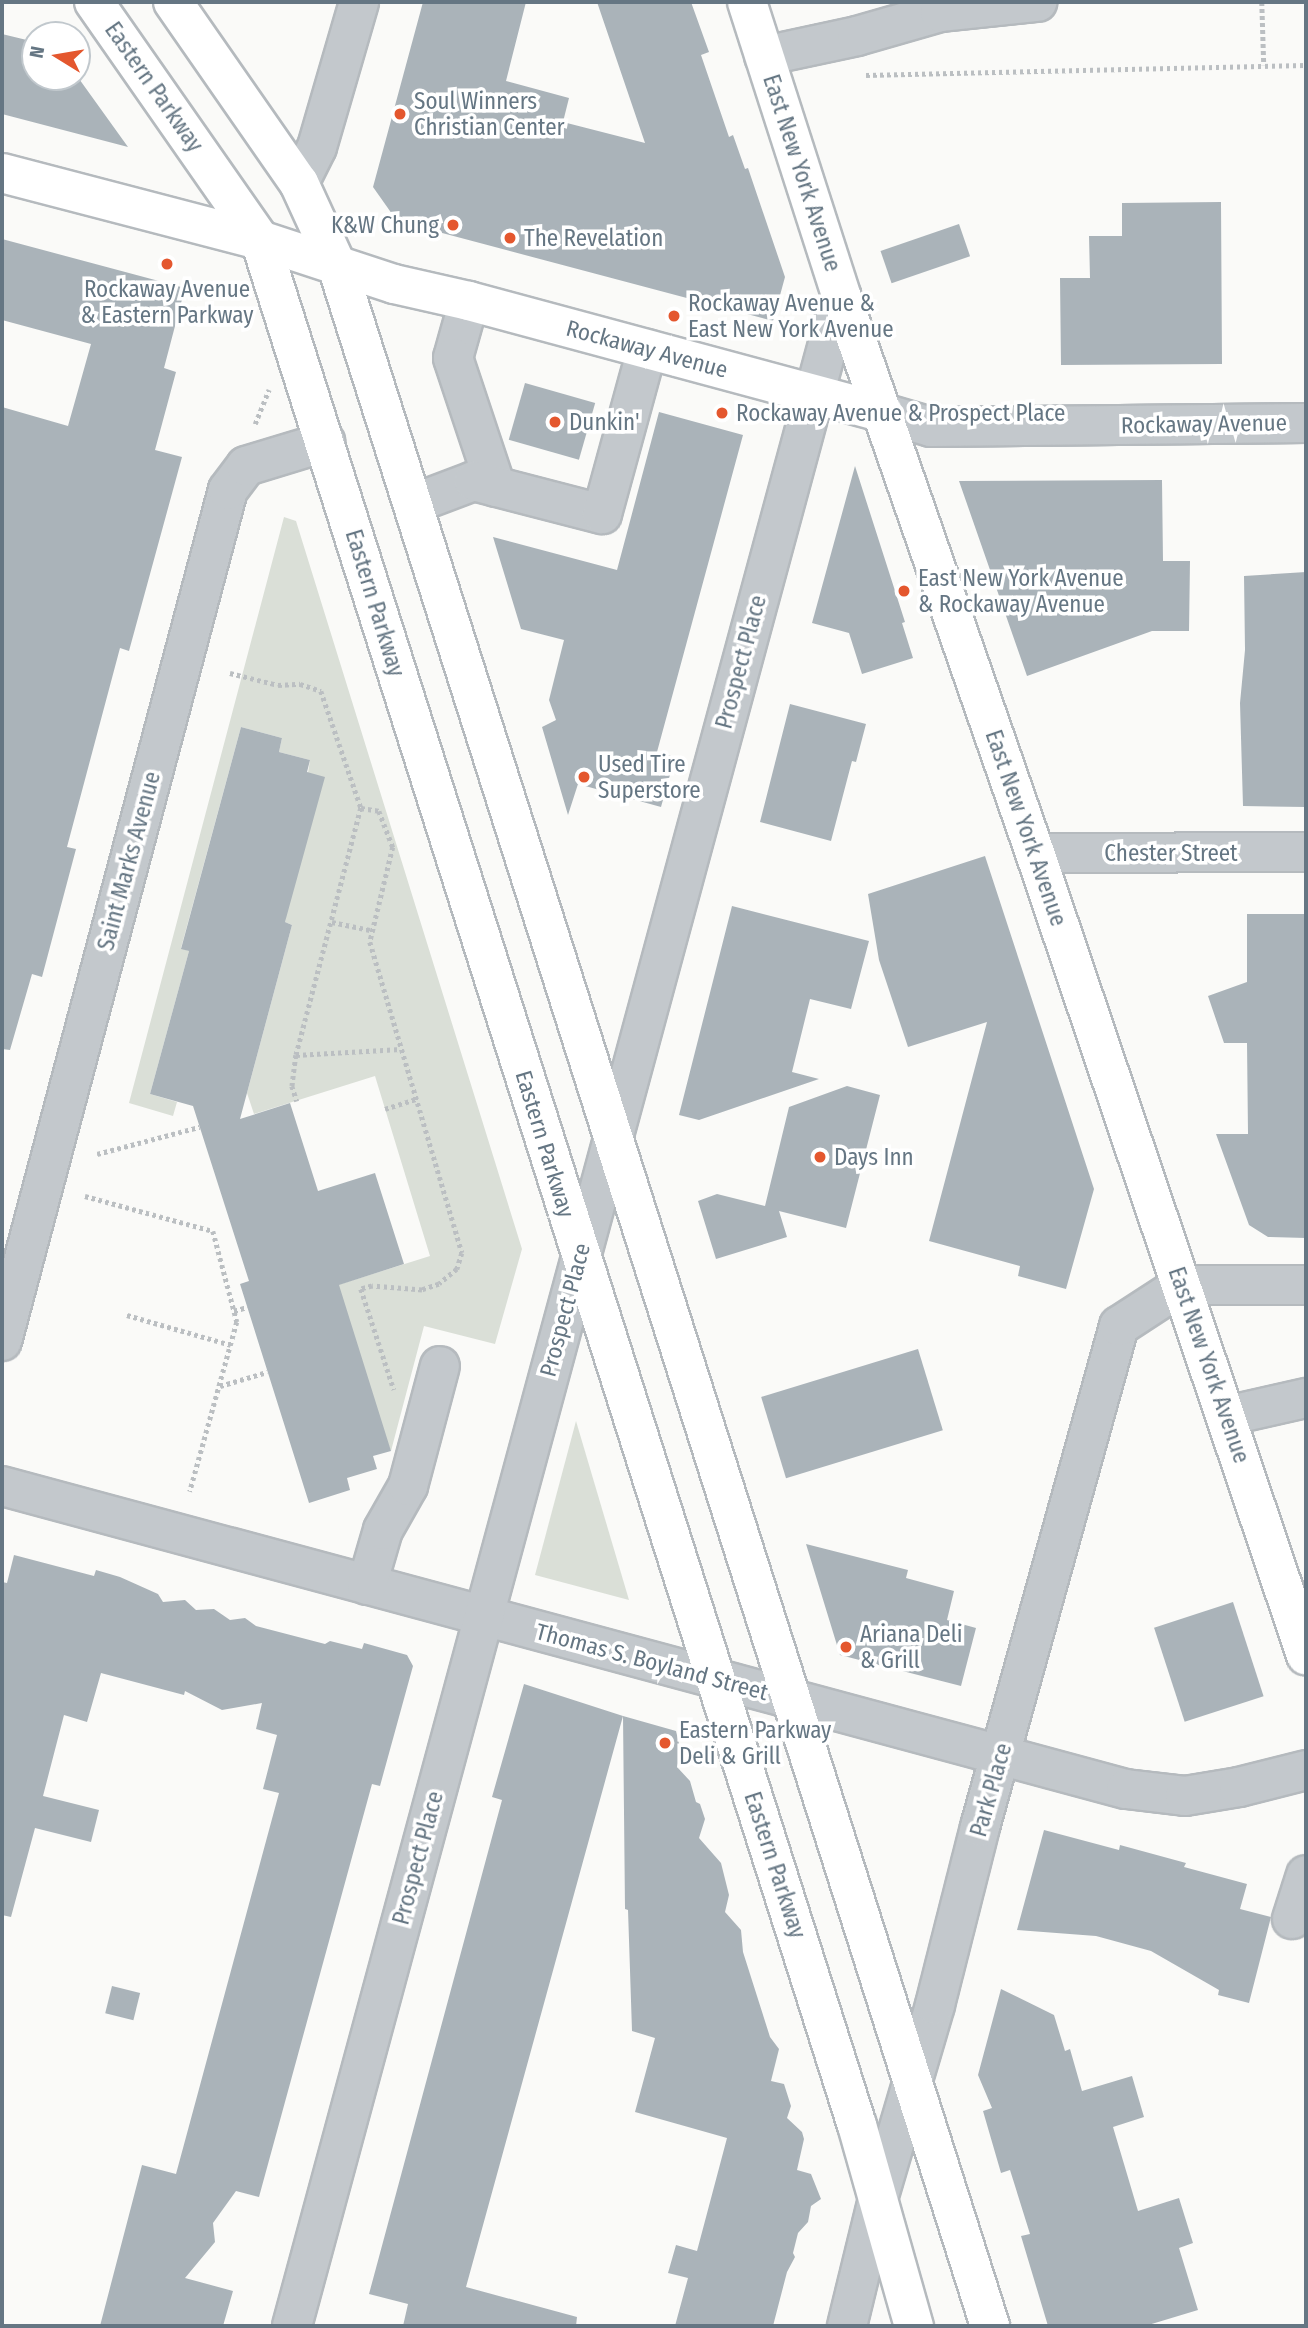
<!DOCTYPE html>
<html>
<head>
<meta charset="utf-8">
<style>
  body { margin:0 }
  #map { position:relative; width:1308px; height:2328px; overflow:hidden; background:#fafaf8; font-family:"Fira Sans Condensed",sans-serif }
  div>[style] { position:absolute }
  [style*='--x'] { left:calc(var(--x)*1px); top:calc(var(--y)*1px); width:calc(var(--w)*1px); rotate:calc(var(--a)*1deg) }
  .green>* { inset:0; background:#dadfd7 }
  .building>* { inset:0; background:#aab3b9; transform-origin:0 0 }
  .path>* { height:4.5px; margin-top:-2.25px; transform-origin:0; background:repeating-linear-gradient(90deg,#bbbfc2 0 3.5px,transparent 0 7px) }
  .roads { filter:drop-shadow(2px 0 #b5babe) drop-shadow(-2px 0 #b5babe) drop-shadow(0 2px #b5babe) drop-shadow(0 -2px #b5babe) }
  .minor>* { height:38px; margin:-19px; padding:0 19px; transform-origin:19px; border-radius:19px; background:#c3c8cc }
  .major>* { height:38px; margin:-19px; padding:0 19px; transform-origin:19px; border-radius:19px; background:#fff }
  .dots>* { width:19px; height:19px; translate:-50% -50%; box-sizing:border-box; border:4px solid #fff; border-radius:50% }
  span { translate:-50% -50%; white-space:nowrap; text-align:center; line-height:1.15; -webkit-text-stroke:7px #fff; paint-order:stroke }
  .street-label { font-size:23px; color:#657683 }
  .poi-label { font-size:23px; color:#657683 }
  .left { translate:0 -50%; text-align:left }
  .right { translate:-100% -50%; text-align:right }
  .frame { position:absolute; inset:0; border:4px solid #657683; pointer-events:none }
  .north { position:absolute; left:21px; top:21px; width:70px; height:70px; box-sizing:border-box; background:#fff; border:2px solid #c1c8cd; border-radius:50%; rotate:281deg; font-size:19px; font-weight:700; line-height:28px; text-align:center; color:#657683 }
  .north::after { content:''; display:block; margin:auto; width:24px; height:32px; background:#e4572e; clip-path:polygon(50% 0,100% 100%,50% 72%,0 100%) }
</style>
</head>
<body>
<div id="map">
  <div class="green">
    <i style="clip-path:polygon(284px 517px,296px 521px,522px 1249px,495px 1344px,424px 1326px,391px 1451px,325px 1289px,430px 1256px,375px 1076px,254px 1114px,247px 1093px,292px 925px,285px 922px,310px 760px,279px 752px,282px 738px,241px 727px,181px 948px,189px 951px,150px 1094px,177px 1102px,173px 1116px,129px 1103px)"></i>
    <i style="clip-path:polygon(576px 1421px,629px 1600px,535px 1575px)"></i>
  </div>
  <div class="building">
    <i style="clip-path:polygon(423px 2px,526px 2px,506px 81px,569px 98px,563px 122px,645px 143px,597px 2px,691px 2px,709px 52px,701px 55px,729px 137px,733px 135px,745px 169px,748px 168px,785px 277px,773px 321px,397px 221px,373px 187px)"></i>
    <i style="clip-path:polygon(2px 34px,35px 42px,35px 77px,77px 76px,128px 147px,2px 114px)"></i>
    <i style="clip-path:polygon(1221px 202px,1222px 364px,1061px 365px,1060px 278px,1090px 278px,1089px 236px,1122px 236px,1122px 203px)"></i>
    <i style="left:959px;top:224px;width:34px;height:83px;rotate:71deg"></i>
    <i style="clip-path:polygon(2px 239px,185px 288px,164px 368px,176px 372px,155px 450px,182px 457px,129px 651px,120px 648px,67px 847px,76px 849px,42px 977px,32px 974px,10px 1050px,2px 1049px,2px 407px,68px 426px,91px 344px,2px 320px)"></i>
    <i style="left:525px;top:383px;width:73px;height:59px;rotate:16deg"></i>
    <i style="clip-path:polygon(659px 412px,743px 435px,657px 752px,675px 757px,661px 807px,578px 784px,568px 815px,542px 727px,556px 720px,549px 700px,564px 640px,521px 629px,493px 537px,617px 570px)"></i>
    <i style="clip-path:polygon(855px 466px,905px 622px,902px 623px,913px 658px,862px 674px,849px 633px,812px 623px)"></i>
    <i style="clip-path:polygon(1162px 480px,1163px 561px,1190px 561px,1189px 631px,1152px 631px,1027px 676px,959px 481px)"></i>
    <i style="clip-path:polygon(1306px 572px,1306px 807px,1243px 806px,1240px 703px,1245px 650px,1244px 576px)"></i>
    <i style="clip-path:polygon(790px 704px,866px 724px,856px 762px,852px 761px,831px 841px,760px 822px)"></i>
    <i style="clip-path:polygon(241px 727px,282px 738px,279px 752px,310px 760px,307px 772px,325px 777px,285px 922px,292px 925px,240px 1119px,290px 1103px,318px 1191px,375px 1173px,404px 1264px,339px 1285px,391px 1451px,373px 1456px,377px 1469px,347px 1478px,350px 1490px,309px 1503px,240px 1284px,249px 1281px,193px 1106px,150px 1094px,189px 951px,181px 949px)"></i>
    <i style="clip-path:polygon(985px 856px,1094px 1189px,1066px 1289px,1018px 1276px,1020px 1266px,929px 1241px,987px 1022px,908px 1047px,879px 960px,868px 894px)"></i>
    <i style="clip-path:polygon(732px 906px,869px 941px,851px 1009px,810px 999px,792px 1072px,819px 1079px,699px 1120px,679px 1115px)"></i>
    <i style="clip-path:polygon(1247px 914px,1306px 914px,1306px 1238px,1268px 1237px,1249px 1225px,1216px 1134px,1248px 1134px,1247px 1043px,1224px 1043px,1208px 996px,1247px 982px)"></i>
    <i style="clip-path:polygon(847px 1086px,880px 1095px,846px 1228px,779px 1211px,787px 1237px,716px 1259px,698px 1201px,717px 1194px,765px 1206px,789px 1107px)"></i>
    <i style="left:918px;top:1349px;width:85px;height:164px;rotate:73deg"></i>
    <i style="clip-path:polygon(806px 1544px,908px 1570px,906px 1578px,954px 1591px,947px 1620px,976px 1628px,961px 1686px,840px 1655px)"></i>
    <i style="clip-path:polygon(14px 1555px,94px 1576px,96px 1570px,120px 1577px,158px 1594px,163px 1602px,185px 1600px,196px 1610px,214px 1609px,230px 1620px,245px 1618px,256px 1626px,325px 1644px,330px 1641px,362px 1649px,364px 1643px,407px 1655px,413px 1666px,380px 1786px,372px 1784px,259px 2197px,236px 2191px,213px 2223px,215px 2242px,185px 2278px,233px 2291px,223px 2326px,100px 2326px,142px 2165px,176px 2174px,279px 1793px,263px 1789px,277px 1735px,256px 1729px,262px 1703px,222px 1710px,185px 1691px,184px 1695px,101px 1673px,87px 1722px,64px 1715px,43px 1796px,99px 1810px,91px 1842px,35px 1828px,11px 1917px,2px 1915px,2px 1582px,7px 1583px)"></i>
    <i style="left:1233px;top:1602px;width:99px;height:83px;rotate:72deg"></i>
    <i style="clip-path:polygon(524px 1684px,623px 1716px,466px 2287px,577px 2317px,576px 2326px,403px 2326px,408px 2304px,369px 2294px,502px 1800px,492px 1797px)"></i>
    <i style="clip-path:polygon(623px 1716px,676px 1731px,681px 1752px,677px 1767px,690px 1781px,696px 1802px,700px 1804px,705px 1819px,699px 1838px,721px 1863px,729px 1895px,725px 1912px,741px 1930px,743px 1952px,770px 2037px,779px 2049px,771px 2081px,784px 2084px,791px 2106px,787px 2118px,802px 2132px,804px 2139px,797px 2170px,811px 2174px,821px 2199px,811px 2206px,808px 2222px,798px 2233px,793px 2253px,795px 2257px,787px 2272px,773px 2326px,675px 2326px,688px 2278px,668px 2273px,676px 2245px,697px 2251px,727px 2138px,635px 2112px,655px 2038px,632px 2031px,628px 1910px,625px 1909px)"></i>
    <i style="clip-path:polygon(1044px 1830px,1119px 1850px,1120px 1845px,1186px 1863px,1184px 1867px,1247px 1884px,1240px 1909px,1271px 1917px,1249px 2003px,1218px 1995px,1219px 1990px,1151px 1951px,1096px 1936px,1017px 1930px)"></i>
    <i style="left:112px;top:1986px;width:29px;height:28px;rotate:14deg"></i>
    <i style="clip-path:polygon(1001px 1989px,1054px 2015px,1065px 2051px,1070px 2049px,1082px 2091px,1132px 2076px,1144px 2117px,1113px 2127px,1138px 2211px,1179px 2198px,1193px 2243px,1179px 2248px,1198px 2310px,1145px 2326px,1048px 2326px,1021px 2236px,1030px 2234px,1010px 2170px,1001px 2173px,983px 2111px,992px 2108px,978px 2075px)"></i>
  </div>
  <div class="path">
    <i style="--x:1262;--y:2;--w:63;--a:88.2"></i>
    <i style="--x:866;--y:75;--w:440;--a:-1.3"></i>
    <i style="--x:255;--y:424;--w:37;--a:-68"></i>
    <i style="--x:230;--y:673;--w:49;--a:14"></i>
    <i style="--x:278;--y:685;--w:22;--a:-3"></i>
    <i style="--x:300;--y:684;--w:22;--a:18"></i>
    <i style="--x:321;--y:691;--w:124;--a:71.1"></i>
    <i style="--x:361;--y:808;--w:255;--a:104.7"></i>
    <i style="--x:296;--y:1055;--w:31;--a:97"></i>
    <i style="--x:292;--y:1086;--w:16;--a:72"></i>
    <i style="--x:361;--y:808;--w:18;--a:9"></i>
    <i style="--x:379;--y:811;--w:39;--a:69"></i>
    <i style="--x:393;--y:847;--w:98;--a:103.6"></i>
    <i style="--x:370;--y:942;--w:324;--a:73.5"></i>
    <i style="--x:462;--y:1253;--w:17;--a:107"></i>
    <i style="--x:457;--y:1269;--w:23;--a:140"></i>
    <i style="--x:439;--y:1284;--w:18;--a:161"></i>
    <i style="--x:422;--y:1290;--w:50;--a:-175.4"></i>
    <i style="--x:372;--y:1286;--w:11;--a:165"></i>
    <i style="--x:361;--y:1289;--w:106;--a:71.9"></i>
    <i style="--x:332;--y:922;--w:40;--a:12"></i>
    <i style="--x:296;--y:1055;--w:105;--a:-3.3"></i>
    <i style="--x:385;--y:1109;--w:33;--a:-18"></i>
    <i style="--x:97;--y:1154;--w:106;--a:-14.8"></i>
    <i style="--x:85;--y:1196;--w:133;--a:15.3"></i>
    <i style="--x:213;--y:1231;--w:94;--a:75.2"></i>
    <i style="--x:237;--y:1322;--w:176;--a:105.5"></i>
    <i style="--x:234;--y:1311;--w:14;--a:-17"></i>
    <i style="--x:127;--y:1315;--w:108;--a:16.1"></i>
    <i style="--x:220;--y:1386;--w:49;--a:-16.6"></i>
  </div>
  <div class="roads">
    <div class="minor">
      <i style="--x:764;--y:56;--w:95;--a:-12.1"></i>
      <i style="--x:857;--y:36;--w:86;--a:-16.1"></i>
      <i style="--x:940;--y:12;--w:98;--a:-5.9"></i>
      <i style="--x:299;--y:183;--w:40;--a:-63.4"></i>
      <i style="--x:317;--y:147;--w:151;--a:-73.8"></i>
      <i style="--x:469;--y:301;--w:59;--a:105.7"></i>
      <i style="--x:453;--y:358;--w:136;--a:71.6"></i>
      <i style="--x:883;--y:413;--w:50;--a:16.3"></i>
      <i style="--x:931;--y:427;--w:375;--a:-0.6"></i>
      <i style="--x:413;--y:504;--w:65;--a:-20.7"></i>
      <i style="--x:474;--y:481;--w:132;--a:14.5"></i>
      <i style="--x:602;--y:514;--w:171;--a:-74.7"></i>
      <i style="--x:1035;--y:853;--w:271;--a:-0.2"></i>
      <i style="--x:2;--y:1341;--w:880;--a:-75.13"></i>
      <i style="--x:228;--y:490;--w:30;--a:-53"></i>
      <i style="--x:246;--y:466;--w:83;--a:-16.9"></i>
      <i style="--x:1226;--y:1416;--w:82;--a:-12.7"></i>
      <i style="--x:2;--y:1486;--w:1164;--a:15.09"></i>
      <i style="--x:1126;--y:1789;--w:59;--a:6.8"></i>
      <i style="--x:1185;--y:1796;--w:55;--a:-9.5"></i>
      <i style="--x:1239;--y:1787;--w:69;--a:-14.2"></i>
      <i style="--x:367;--y:1585;--w:57;--a:-73.8"></i>
      <i style="--x:383;--y:1530;--w:51;--a:-60.4"></i>
      <i style="--x:408;--y:1486;--w:124;--a:-75.1"></i>
      <i style="--x:1292;--y:1919;--w:46;--a:-72.3"></i>
      <i style="--x:292;--y:2326;--w:2104;--a:-74.87"></i>
      <i style="--x:847;--y:2326;--w:131;--a:-76.3"></i>
      <i style="--x:878;--y:2199;--w:202;--a:-73.6"></i>
      <i style="--x:935;--y:2005;--w:184;--a:-75.8"></i>
      <i style="--x:980;--y:1827;--w:520;--a:-74.49"></i>
      <i style="--x:1119;--y:1326;--w:75;--a:-33.1"></i>
      <i style="--x:1182;--y:1285;--w:124;--a:0"></i>
    </div>
    <div class="major">
      <i style="--x:94;--y:2;--w:290;--a:55.1"></i>
      <i style="--x:260;--y:240;--w:1977;--a:72.43"></i>
      <i style="--x:857;--y:2125;--w:209;--a:74.2"></i>
      <i style="--x:173;--y:2;--w:221;--a:55.2"></i>
      <i style="--x:299;--y:183;--w:91;--a:65.4"></i>
      <i style="--x:337;--y:266;--w:2161;--a:72.41"></i>
      <i style="--x:747;--y:2;--w:308;--a:72.2"></i>
      <i style="--x:841;--y:295;--w:591;--a:70.83"></i>
      <i style="--x:1035;--y:853;--w:847;--a:71.33"></i>
      <i style="--x:2;--y:173;--w:267;--a:14.6"></i>
      <i style="--x:260;--y:240;--w:141;--a:18.2"></i>
      <i style="--x:394;--y:284;--w:77;--a:12.8"></i>
      <i style="--x:469;--y:301;--w:429;--a:15.1"></i>
    </div>
  </div>
  <div class="dots">
    <i style="left:400px;top:114px;background:#e4572e"></i>
    <i style="left:453px;top:225px;background:#e4572e"></i>
    <i style="left:510px;top:238px;background:#e4572e"></i>
    <i style="left:167px;top:264px;background:#e4572e"></i>
    <i style="left:674px;top:316px;background:#e4572e"></i>
    <i style="left:722px;top:413px;background:#e4572e"></i>
    <i style="left:555px;top:422px;background:#e4572e"></i>
    <i style="left:904px;top:591px;background:#e4572e"></i>
    <i style="left:584px;top:777px;background:#e4572e"></i>
    <i style="left:820px;top:1157px;background:#e4572e"></i>
    <i style="left:846px;top:1647px;background:#e4572e"></i>
    <i style="left:665px;top:1743px;background:#e4572e"></i>
  </div>
  <div class="street-label">
    <span style="left:154px;top:87px;rotate:55deg">Eastern Parkway</span>
    <span style="left:802px;top:173px;rotate:72deg">East New York Avenue</span>
    <span style="left:647px;top:349px;rotate:15deg">Rockaway Avenue</span>
    <span style="left:1204px;top:424px;rotate:-1deg">Rockaway Avenue</span>
    <span style="left:375px;top:603px;rotate:73deg">Eastern Parkway</span>
    <span style="left:741px;top:662px;rotate:-75deg">Prospect Place</span>
    <span style="left:1026px;top:828px;rotate:71deg">East New York Avenue</span>
    <span style="left:1171px;top:853px">Chester Street</span>
    <span style="left:129px;top:861px;rotate:-75deg">Saint Marks Avenue</span>
    <span style="left:545px;top:1144px;rotate:73deg">Eastern Parkway</span>
    <span style="left:565px;top:1310px;rotate:-75deg">Prospect Place</span>
    <span style="left:1209px;top:1365px;rotate:71deg">East New York Avenue</span>
    <span style="left:652px;top:1662px;rotate:15deg">Thomas S. Boyland Street</span>
    <span style="left:991px;top:1790px;rotate:-74deg">Park Place</span>
    <span style="left:418px;top:1858px;rotate:-75deg">Prospect Place</span>
    <span style="left:775px;top:1865px;rotate:72deg">Eastern Parkway</span>
  </div>
  <div class="poi-label">
    <span class="left" style="left:414px;top:114px">Soul Winners<br>Christian Center</span>
    <span class="right" style="left:439px;top:225px">K&amp;W Chung</span>
    <span class="left" style="left:524px;top:238px">The Revelation</span>
    <span style="left:167px;top:302px">Rockaway Avenue<br>&amp; Eastern Parkway</span>
    <span class="left" style="left:688px;top:316px">Rockaway Avenue &amp;<br>East New York Avenue</span>
    <span class="left" style="left:736px;top:413px">Rockaway Avenue &amp; Prospect Place</span>
    <span class="left" style="left:569px;top:422px">Dunkin'</span>
    <span class="left" style="left:918px;top:591px">East New York Avenue<br>&amp; Rockaway Avenue</span>
    <span class="left" style="left:598px;top:777px">Used Tire<br>Superstore</span>
    <span class="left" style="left:834px;top:1157px">Days Inn</span>
    <span class="left" style="left:860px;top:1647px">Ariana Deli<br>&amp; Grill</span>
    <span class="left" style="left:679px;top:1743px">Eastern Parkway<br>Deli &amp; Grill</span>
  </div>
  <div class="frame"></div>
  <div class="north">N</div>
</div>
</body>
</html>
